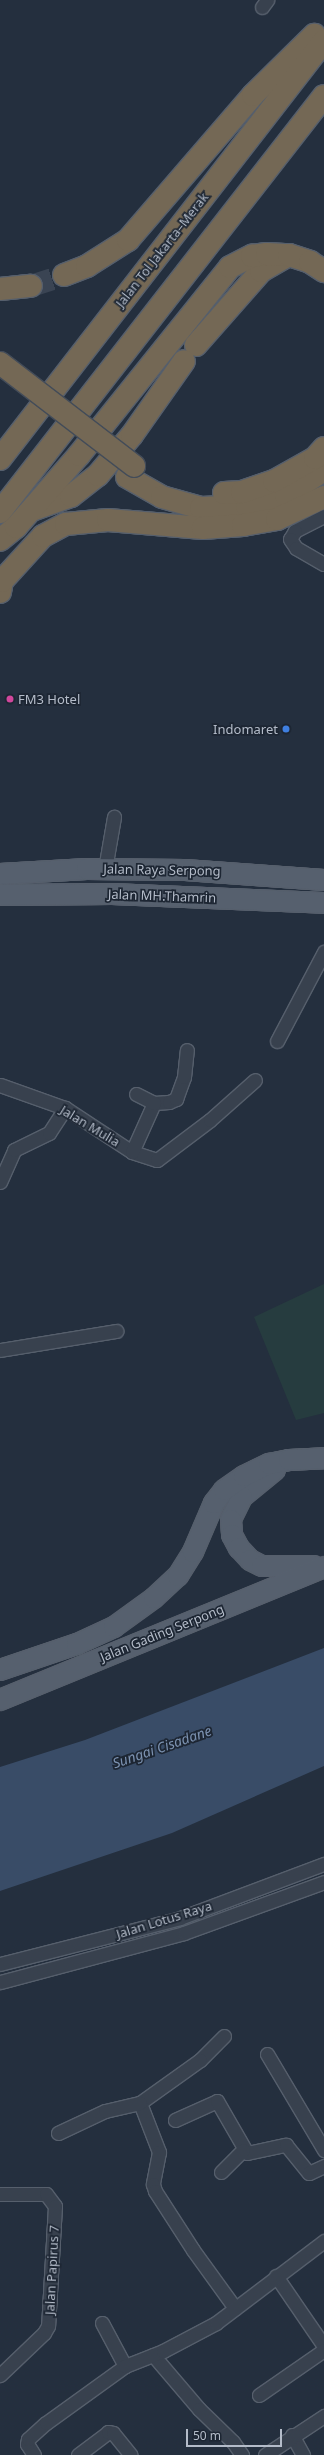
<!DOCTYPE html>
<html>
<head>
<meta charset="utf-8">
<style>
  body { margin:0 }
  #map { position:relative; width:324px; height:2455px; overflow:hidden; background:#242f3e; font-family:"Noto Sans",sans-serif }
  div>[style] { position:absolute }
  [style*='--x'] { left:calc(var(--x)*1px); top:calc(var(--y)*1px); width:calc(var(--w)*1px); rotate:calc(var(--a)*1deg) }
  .green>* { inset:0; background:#263c3f }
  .water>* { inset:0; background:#394c67 }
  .highway-tunnel>* { height:22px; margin-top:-11px; transform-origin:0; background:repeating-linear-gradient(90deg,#3a4453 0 22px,transparent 0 33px) }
  .roads { filter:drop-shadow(1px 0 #565f6c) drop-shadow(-1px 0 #565f6c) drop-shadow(0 1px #565f6c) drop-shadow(0 -1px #565f6c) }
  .street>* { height:13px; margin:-6.5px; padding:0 6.5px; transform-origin:6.5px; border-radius:6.5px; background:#38414e }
  .primary>* { height:20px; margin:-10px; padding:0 10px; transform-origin:10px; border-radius:10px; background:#56606e }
  .highway>* { height:22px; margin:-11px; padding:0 11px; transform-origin:11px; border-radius:11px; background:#746855 }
  .bridges { filter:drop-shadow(1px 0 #434c59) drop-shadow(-1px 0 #434c59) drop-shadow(0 1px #434c59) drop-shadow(0 -1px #434c59) }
  .highway-bridge>* { height:22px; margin:-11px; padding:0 11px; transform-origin:11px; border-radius:11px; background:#746855 }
  .dots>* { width:11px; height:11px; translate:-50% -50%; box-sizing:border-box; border:2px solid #1d2633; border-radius:50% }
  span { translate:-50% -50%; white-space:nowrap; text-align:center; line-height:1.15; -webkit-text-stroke:3.5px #1d2633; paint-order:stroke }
  .street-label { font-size:13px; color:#b4bcc9 }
  .poi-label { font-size:13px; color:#b4bcc9 }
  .left { translate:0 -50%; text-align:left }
  .right { translate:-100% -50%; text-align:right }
  .water-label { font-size:14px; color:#7c92b1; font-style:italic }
  .scale { position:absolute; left:186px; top:2429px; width:96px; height:18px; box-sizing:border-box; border:2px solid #b4bcc9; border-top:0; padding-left:5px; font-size:12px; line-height:14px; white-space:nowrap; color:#b4bcc9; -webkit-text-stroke:3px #1d2633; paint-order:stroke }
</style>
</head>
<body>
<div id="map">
  <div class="green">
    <i style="clip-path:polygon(324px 1284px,324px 1413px,296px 1420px,254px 1317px)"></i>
  </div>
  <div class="water">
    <i style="clip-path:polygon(324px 1648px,324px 1766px,172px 1833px,0 1891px,0 1767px,85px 1740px)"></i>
  </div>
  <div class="highway-tunnel">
    <i style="--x:31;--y:286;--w:35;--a:-18"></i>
  </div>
  <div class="roads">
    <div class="street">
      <i style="--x:262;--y:7;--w:9;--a:-54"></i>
      <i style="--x:324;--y:516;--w:33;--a:153"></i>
      <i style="--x:295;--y:531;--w:9;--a:122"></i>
      <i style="--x:290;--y:539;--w:11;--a:56"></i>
      <i style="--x:296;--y:548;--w:32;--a:30"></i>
      <i style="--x:105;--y:869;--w:53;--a:-80.2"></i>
      <i style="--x:277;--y:1041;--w:101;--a:-62.2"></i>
      <i style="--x:0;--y:1085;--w:69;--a:19.5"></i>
      <i style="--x:65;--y:1108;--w:80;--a:33.3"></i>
      <i style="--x:132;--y:1152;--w:26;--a:18"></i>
      <i style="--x:157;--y:1160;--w:66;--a:-37"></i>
      <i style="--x:210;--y:1120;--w:60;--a:-41.6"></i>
      <i style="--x:154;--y:1103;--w:15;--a:-4"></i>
      <i style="--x:169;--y:1102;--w:8;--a:-23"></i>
      <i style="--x:176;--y:1099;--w:23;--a:-70"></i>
      <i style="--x:184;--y:1077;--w:27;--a:-84"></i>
      <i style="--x:132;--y:1152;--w:54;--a:-65.8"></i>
      <i style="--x:154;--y:1103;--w:20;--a:-153"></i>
      <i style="--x:0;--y:1182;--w:35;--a:-66"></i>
      <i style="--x:14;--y:1150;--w:39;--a:-26"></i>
      <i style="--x:49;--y:1133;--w:30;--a:-57"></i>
      <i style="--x:0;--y:1350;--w:118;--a:-9.3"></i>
      <i style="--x:0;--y:1964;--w:186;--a:-14.3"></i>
      <i style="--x:180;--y:1918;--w:154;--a:-20.6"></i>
      <i style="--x:0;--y:1982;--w:190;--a:-14.9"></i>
      <i style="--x:184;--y:1933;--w:149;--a:-20"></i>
      <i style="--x:224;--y:2036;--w:34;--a:135"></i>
      <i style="--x:200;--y:2060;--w:74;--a:144.4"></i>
      <i style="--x:140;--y:2103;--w:53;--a:68.8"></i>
      <i style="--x:159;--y:2152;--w:33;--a:101"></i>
      <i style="--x:153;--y:2184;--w:7;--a:74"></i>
      <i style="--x:155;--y:2191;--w:70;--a:57.2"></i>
      <i style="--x:193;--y:2250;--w:72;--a:54.1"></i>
      <i style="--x:267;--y:2054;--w:112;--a:59.3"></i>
      <i style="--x:175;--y:2120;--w:46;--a:-24.3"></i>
      <i style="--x:217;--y:2101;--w:60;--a:60"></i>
      <i style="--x:247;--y:2153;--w:40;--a:-12"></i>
      <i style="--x:286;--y:2145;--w:36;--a:51"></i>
      <i style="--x:309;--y:2173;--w:17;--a:-25"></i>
      <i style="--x:58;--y:2133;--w:52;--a:-25.1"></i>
      <i style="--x:105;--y:2111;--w:36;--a:-13"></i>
      <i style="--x:221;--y:2172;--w:31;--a:-45"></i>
      <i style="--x:0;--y:2194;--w:46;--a:0"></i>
      <i style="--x:46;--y:2194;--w:15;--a:53"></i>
      <i style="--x:55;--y:2206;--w:120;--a:93.3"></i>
      <i style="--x:48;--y:2326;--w:8;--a:120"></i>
      <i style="--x:44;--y:2333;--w:61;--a:136.3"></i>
      <i style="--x:276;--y:2276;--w:85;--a:55.6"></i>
      <i style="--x:102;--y:2323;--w:49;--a:61.9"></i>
      <i style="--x:153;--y:2355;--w:71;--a:49.6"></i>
      <i style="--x:199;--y:2409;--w:47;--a:44.1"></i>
      <i style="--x:233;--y:2442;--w:16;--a:55"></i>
      <i style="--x:259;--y:2395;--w:79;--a:-34.7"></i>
      <i style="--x:292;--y:2435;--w:23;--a:61"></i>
      <i style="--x:34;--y:2455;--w:13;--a:-122"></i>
      <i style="--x:27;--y:2444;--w:5;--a:-79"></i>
      <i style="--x:28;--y:2439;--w:24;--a:-42"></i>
      <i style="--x:46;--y:2423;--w:97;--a:-35.8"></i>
      <i style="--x:125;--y:2366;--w:41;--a:-21.5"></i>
      <i style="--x:163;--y:2351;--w:60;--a:-27.8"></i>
      <i style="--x:216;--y:2323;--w:136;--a:-37.2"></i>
      <i style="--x:78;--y:2455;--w:38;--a:-37"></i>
      <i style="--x:108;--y:2432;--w:5;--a:11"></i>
      <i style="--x:113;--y:2433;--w:28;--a:51"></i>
      <i style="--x:265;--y:2455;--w:71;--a:-33.5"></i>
    </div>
    <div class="primary">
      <i style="--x:0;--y:874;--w:87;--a:-3.3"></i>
      <i style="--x:87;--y:869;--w:98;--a:0.6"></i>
      <i style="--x:185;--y:870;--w:139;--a:4.1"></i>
      <i style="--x:0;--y:895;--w:112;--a:-0.5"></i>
      <i style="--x:112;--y:894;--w:212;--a:2.4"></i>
      <i style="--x:275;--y:1470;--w:43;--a:140.7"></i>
      <i style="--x:242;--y:1497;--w:25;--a:116"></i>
      <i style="--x:231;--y:1520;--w:15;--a:86"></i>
      <i style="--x:232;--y:1535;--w:15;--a:62"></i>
      <i style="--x:239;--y:1548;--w:16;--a:47"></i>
      <i style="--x:250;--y:1560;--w:13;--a:27"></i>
      <i style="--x:262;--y:1566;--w:52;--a:0"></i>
      <i style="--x:0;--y:1670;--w:81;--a:-18.7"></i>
      <i style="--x:77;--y:1644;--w:41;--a:-24.7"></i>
      <i style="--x:114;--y:1627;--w:49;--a:-35.9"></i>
      <i style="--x:154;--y:1598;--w:33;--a:-43"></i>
      <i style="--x:178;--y:1576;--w:28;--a:-58"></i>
      <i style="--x:193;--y:1552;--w:53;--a:-66.8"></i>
      <i style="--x:214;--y:1503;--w:16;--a:-52"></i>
      <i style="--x:224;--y:1490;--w:24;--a:-35"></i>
      <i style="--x:244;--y:1476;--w:28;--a:-26"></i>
      <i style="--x:269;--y:1464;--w:20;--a:-11"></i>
      <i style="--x:289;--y:1460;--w:35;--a:-3"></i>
      <i style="--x:0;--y:1700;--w:350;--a:-22.3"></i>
    </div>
    <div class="highway">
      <i style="--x:64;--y:275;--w:25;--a:-21"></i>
      <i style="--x:87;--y:266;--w:49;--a:-32.4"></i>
      <i style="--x:128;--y:240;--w:191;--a:-49.2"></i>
      <i style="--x:253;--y:95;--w:86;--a:-44.5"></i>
      <i style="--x:0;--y:289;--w:31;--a:-6"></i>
      <i style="--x:196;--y:345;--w:98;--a:-48.7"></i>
      <i style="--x:261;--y:271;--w:32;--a:-30"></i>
      <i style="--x:0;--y:459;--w:529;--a:-52.22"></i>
      <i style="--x:127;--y:477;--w:40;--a:29.7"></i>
      <i style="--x:162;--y:497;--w:41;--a:15.8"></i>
      <i style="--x:201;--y:508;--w:46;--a:-2.5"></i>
      <i style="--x:247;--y:506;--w:41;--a:-15.8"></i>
      <i style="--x:286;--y:495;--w:45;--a:-33.3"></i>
      <i style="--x:224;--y:493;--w:18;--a:-3"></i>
      <i style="--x:242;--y:492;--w:34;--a:-19"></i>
      <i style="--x:274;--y:481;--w:47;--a:-29.3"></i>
      <i style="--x:315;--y:458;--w:13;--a:-48"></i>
      <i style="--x:32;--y:510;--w:41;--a:-19.7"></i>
      <i style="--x:71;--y:496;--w:34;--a:-38"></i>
      <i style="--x:98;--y:475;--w:52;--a:-49.6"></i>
      <i style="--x:132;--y:435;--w:90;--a:-54.9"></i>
      <i style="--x:0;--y:512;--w:527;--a:-52.09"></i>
      <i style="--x:0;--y:540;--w:21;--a:-39"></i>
      <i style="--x:16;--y:527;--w:96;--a:-48.8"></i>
      <i style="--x:79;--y:455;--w:241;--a:-51.2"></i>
      <i style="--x:230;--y:267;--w:25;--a:-27"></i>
      <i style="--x:252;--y:256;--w:15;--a:-8"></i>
      <i style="--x:267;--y:254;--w:22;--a:3"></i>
      <i style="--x:289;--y:255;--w:22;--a:18"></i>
      <i style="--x:310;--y:262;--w:17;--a:33"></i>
      <i style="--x:0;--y:592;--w:11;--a:-80"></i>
      <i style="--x:2;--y:581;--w:61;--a:-47.7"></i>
      <i style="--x:43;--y:536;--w:26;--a:-28"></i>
      <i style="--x:66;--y:524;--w:42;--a:-5.4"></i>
      <i style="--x:108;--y:520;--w:95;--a:4.8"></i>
      <i style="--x:203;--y:528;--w:40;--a:-4.3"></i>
      <i style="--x:243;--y:525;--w:35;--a:-10"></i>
      <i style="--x:277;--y:519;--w:52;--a:-25.1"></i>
    </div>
  </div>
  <div class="bridges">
    <div class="highway-bridge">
      <i style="--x:0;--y:363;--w:169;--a:37.5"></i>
    </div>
  </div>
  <div class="dots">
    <i style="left:10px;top:699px;background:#d1479c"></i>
    <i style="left:286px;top:729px;background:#3f7fe0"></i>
  </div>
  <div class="street-label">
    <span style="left:162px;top:250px;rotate:-52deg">Jalan Tol Jakarta–Merak</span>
    <span style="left:162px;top:870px;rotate:1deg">Jalan Raya Serpong</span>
    <span style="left:162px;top:896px;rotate:2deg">Jalan MH.Thamrin</span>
    <span style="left:90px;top:1126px;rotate:31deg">Jalan Mulia</span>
    <span style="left:162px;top:1633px;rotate:-22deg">Jalan Gading Serpong</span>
    <span style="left:164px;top:1920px;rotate:-17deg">Jalan Lotus Raya</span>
    <span style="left:52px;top:2270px;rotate:-87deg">Jalan Papirus 7</span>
  </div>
  <div class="poi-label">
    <span class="left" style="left:18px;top:699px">FM3 Hotel</span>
    <span class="right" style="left:278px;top:729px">Indomaret</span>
  </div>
  <div class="water-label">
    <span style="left:162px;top:1747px;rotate:-19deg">Sungai Cisadane</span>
  </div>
  <div class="scale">50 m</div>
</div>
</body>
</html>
